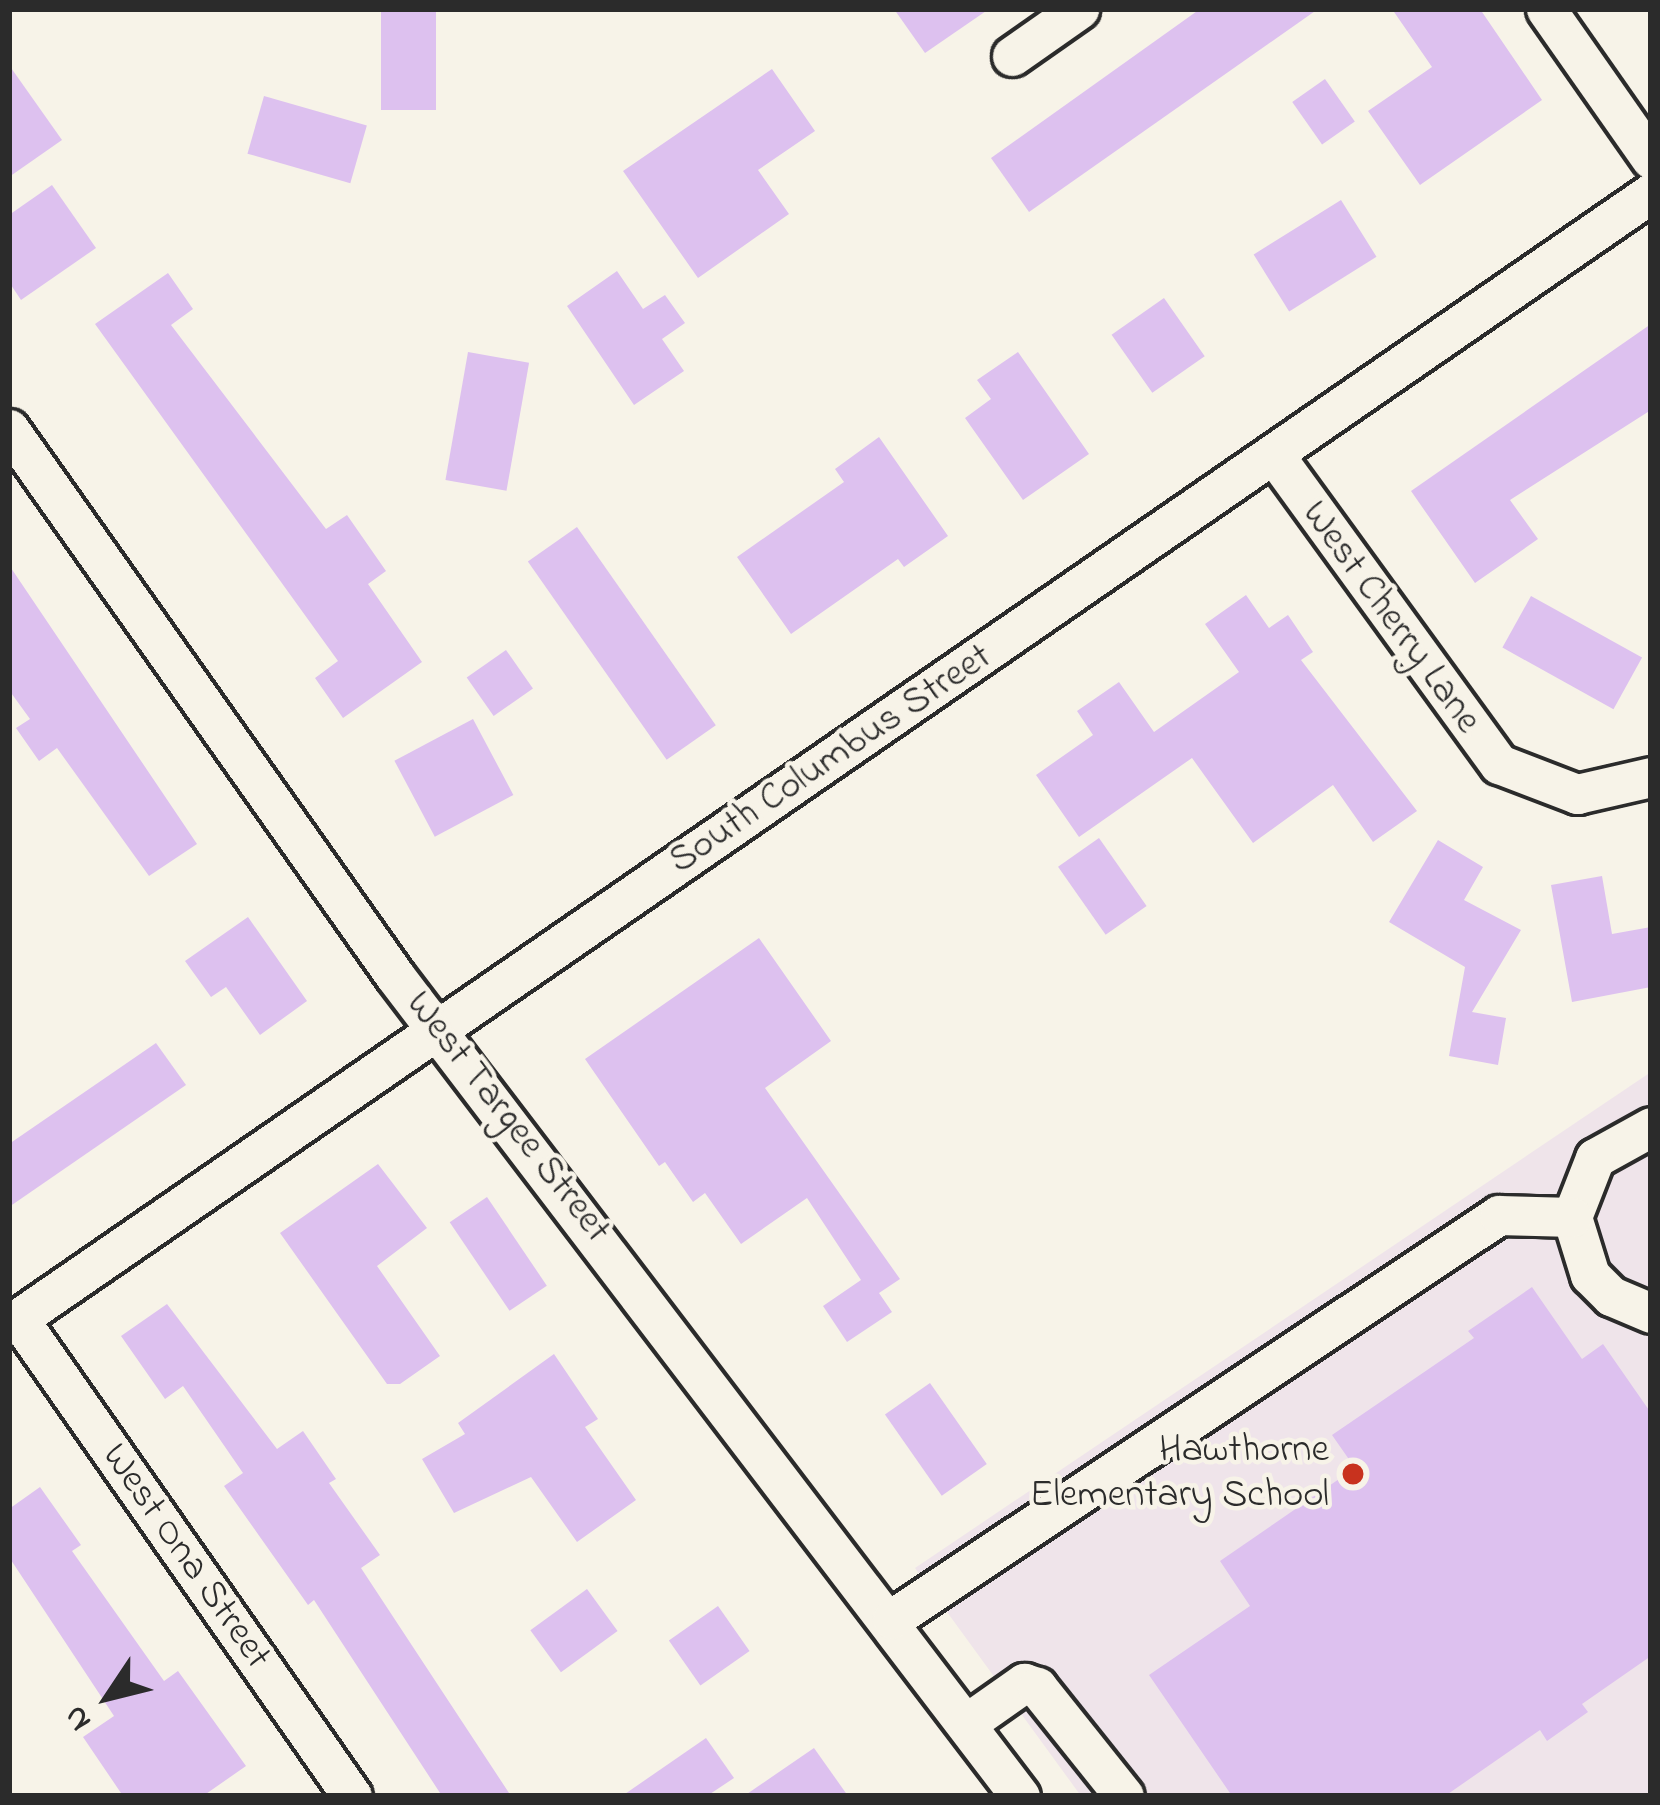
<!DOCTYPE html>
<html>
<head>
<meta charset="utf-8">
<style>
  body { margin:0 }
  #map { position:relative; width:1660px; height:1805px; overflow:hidden; background:#f7f3e8; font-family:"Indie Flower",sans-serif }
  div>[style] { position:absolute }
  [style*='--x'] { left:calc(var(--x)*1px); top:calc(var(--y)*1px); width:calc(var(--w)*1px); rotate:calc(var(--a)*1deg) }
  .built>* { inset:0; background:#efe4ea }
  .building>* { inset:0; background:#ddc1ef; transform-origin:0 0 }
  .roads { filter:drop-shadow(3px 0 #2b2b2b) drop-shadow(-3px 0 #2b2b2b) drop-shadow(0 3px #2b2b2b) drop-shadow(0 -3px #2b2b2b) }
  .minor>* { height:39px; margin:-19.5px; padding:0 19.5px; transform-origin:19.5px; border-radius:19.5px; background:#f7f3e8 }
  .dots>* { width:33px; height:33px; translate:-50% -50%; box-sizing:border-box; border:6px solid #f7f3e8; border-radius:50% }
  span { translate:-50% -50%; white-space:nowrap; text-align:center; line-height:1.15; -webkit-text-stroke:9px #f7f3e8; paint-order:stroke }
  .street-label { font-size:39px; color:#2b2b2b }
  .poi-label { font-size:39px; color:#2b2b2b }
  .right { translate:-100% -50%; text-align:right }
  .frame { position:absolute; inset:0; border:12px solid #2b2b2b; pointer-events:none }
  .north { position:absolute; left:48px; top:1637px; width:120px; height:120px; -webkit-text-stroke:9px #f7f3e8; paint-order:stroke; rotate:235deg; font-size:33px; font-weight:700; line-height:48px; text-align:center; color:#2b2b2b }
  .north::after { content:''; display:block; margin:auto; width:42px; height:54px; background:#2b2b2b; clip-path:polygon(50% 0,100% 100%,50% 72%,0 100%) }
</style>
</head>
<body>
<div id="map">
  <div class="built">
    <i style="clip-path:polygon(1651px 1072px,1651px 1796px,1081px 1796px,915px 1568px)"></i>
  </div>
  <div class="building">
    <i style="left:381px;top:9px;width:55px;height:101px"></i>
    <i style="clip-path:polygon(894px 9px,989px 9px,925px 53px)"></i>
    <i style="clip-path:polygon(1200px 9px,1318px 9px,1029px 212px,991px 158px)"></i>
    <i style="clip-path:polygon(1392px 9px,1480px 9px,1542px 100px,1420px 185px,1368px 111px,1432px 67px)"></i>
    <i style="clip-path:polygon(9px 65px,62px 140px,9px 177px)"></i>
    <i style="clip-path:polygon(772px 69px,815px 131px,758px 170px,789px 214px,698px 278px,623px 171px)"></i>
    <i style="left:1325px;top:79px;width:52px;height:40px;rotate:55deg"></i>
    <i style="left:264px;top:96px;width:107px;height:60px;rotate:16deg"></i>
    <i style="clip-path:polygon(52px 185px,96px 248px,21px 300px,9px 282px,9px 215px)"></i>
    <i style="left:1341px;top:200px;width:67px;height:103px;rotate:58deg"></i>
    <i style="clip-path:polygon(617px 271px,643px 309px,665px 295px,685px 323px,662px 339px,684px 371px,634px 405px,567px 306px)"></i>
    <i style="clip-path:polygon(168px 273px,193px 309px,171px 325px,326px 529px,347px 515px,386px 571px,368px 584px,422px 662px,343px 718px,315px 678px,338px 661px,95px 324px)"></i>
    <i style="left:1164px;top:298px;width:71px;height:64px;rotate:55deg"></i>
    <i style="clip-path:polygon(1651px 324px,1651px 410px,1510px 500px,1538px 539px,1475px 583px,1411px 491px)"></i>
    <i style="left:468px;top:352px;width:62px;height:130px;rotate:10deg"></i>
    <i style="clip-path:polygon(1018px 352px,1089px 454px,1023px 500px,965px 418px,991px 399px,977px 380px)"></i>
    <i style="clip-path:polygon(879px 437px,948px 536px,904px 567px,898px 559px,791px 634px,737px 557px,844px 482px,835px 469px)"></i>
    <i style="left:577px;top:527px;width:242px;height:60px;rotate:55deg"></i>
    <i style="clip-path:polygon(9px 565px,197px 844px,149px 876px,57px 748px,39px 761px,16px 728px,30px 719px,9px 690px)"></i>
    <i style="clip-path:polygon(1246px 595px,1269px 628px,1288px 615px,1313px 652px,1301px 660px,1417px 811px,1373px 842px,1333px 785px,1253px 843px,1192px 758px,1079px 837px,1036px 775px,1093px 735px,1077px 711px,1119px 682px,1154px 732px,1239px 672px,1205px 624px)"></i>
    <i style="left:1531px;top:596px;width:127px;height:59px;rotate:29deg"></i>
    <i style="left:506px;top:650px;width:47px;height:48px;rotate:55deg"></i>
    <i style="left:473px;top:719px;width:86px;height:89px;rotate:62deg"></i>
    <i style="left:1099px;top:838px;width:83px;height:50px;rotate:55deg"></i>
    <i style="clip-path:polygon(1438px 840px,1483px 867px,1464px 900px,1521px 930px,1472px 1012px,1506px 1018px,1498px 1065px,1449px 1056px,1465px 967px,1389px 922px)"></i>
    <i style="clip-path:polygon(1602px 876px,1612px 934px,1651px 927px,1651px 987px,1572px 1002px,1551px 885px)"></i>
    <i style="clip-path:polygon(248px 917px,307px 1001px,260px 1035px,226px 987px,211px 997px,185px 961px)"></i>
    <i style="clip-path:polygon(759px 938px,831px 1041px,765px 1088px,900px 1279px,879px 1293px,892px 1312px,847px 1342px,823px 1306px,861px 1280px,807px 1198px,741px 1244px,705px 1193px,693px 1202px,665px 1162px,659px 1166px,585px 1059px)"></i>
    <i style="clip-path:polygon(156px 1043px,186px 1085px,9px 1207px,9px 1144px)"></i>
    <i style="clip-path:polygon(378px 1164px,427px 1228px,377px 1266px,440px 1356px,400px 1384px,387px 1384px,280px 1233px)"></i>
    <i style="left:487px;top:1197px;width:107px;height:45px;rotate:56deg"></i>
    <i style="clip-path:polygon(1532px 1287px,1582px 1359px,1603px 1344px,1651px 1413px,1651px 1656px,1582px 1704px,1588px 1712px,1547px 1741px,1540px 1730px,1445px 1796px,1232px 1796px,1149px 1675px,1250px 1606px,1220px 1561px,1355px 1468px,1332px 1435px,1474px 1338px,1468px 1331px)"></i>
    <i style="clip-path:polygon(167px 1304px,277px 1449px,303px 1431px,336px 1479px,329px 1483px,380px 1555px,361px 1568px,511px 1796px,442px 1796px,314px 1600px,308px 1605px,224px 1486px,243px 1473px,183px 1386px,165px 1399px,121px 1336px)"></i>
    <i style="clip-path:polygon(554px 1354px,598px 1419px,585px 1427px,636px 1500px,577px 1542px,531px 1477px,454px 1513px,422px 1459px,465px 1434px,458px 1423px)"></i>
    <i style="left:930px;top:1383px;width:99px;height:55px;rotate:55deg"></i>
    <i style="clip-path:polygon(40px 1487px,81px 1545px,72px 1551px,164px 1681px,178px 1671px,246px 1766px,203px 1796px,123px 1796px,83px 1737px,114px 1716px,9px 1557px,9px 1509px)"></i>
    <i style="left:587px;top:1589px;width:52px;height:70px;rotate:54deg"></i>
    <i style="left:718px;top:1606px;width:55px;height:60px;rotate:55deg"></i>
    <i style="clip-path:polygon(706px 1738px,734px 1778px,707px 1796px,622px 1796px)"></i>
    <i style="clip-path:polygon(814px 1748px,848px 1796px,744px 1796px)"></i>
  </div>
  <div class="roads">
    <div class="minor">
      <i style="--x:1546;--y:9;--w:183;--a:55"></i>
      <i style="--x:1012;--y:56;--w:82;--a:-35"></i>
      <i style="--x:9;--y:429;--w:669;--a:54.79"></i>
      <i style="--x:395;--y:976;--w:1031;--a:52.69"></i>
      <i style="--x:1275;--y:456;--w:381;--a:54"></i>
      <i style="--x:1499;--y:764;--w:84;--a:21"></i>
      <i style="--x:1577;--y:794;--w:76;--a:-12.9"></i>
      <i style="--x:1651;--y:1127;--w:64;--a:151"></i>
      <i style="--x:1595;--y:1158;--w:63;--a:111.3"></i>
      <i style="--x:1572;--y:1217;--w:61;--a:72.8"></i>
      <i style="--x:1590;--y:1275;--w:30;--a:45"></i>
      <i style="--x:1611;--y:1296;--w:43;--a:23"></i>
      <i style="--x:18;--y:1318;--w:583;--a:55.06"></i>
      <i style="--x:9;--y:1325;--w:1994;--a:-34.58"></i>
      <i style="--x:892;--y:1619;--w:729;--a:-33.65"></i>
      <i style="--x:1499;--y:1215;--w:73;--a:1.6"></i>
      <i style="--x:967;--y:1723;--w:70;--a:-35.1"></i>
      <i style="--x:1024;--y:1683;--w:14;--a:17"></i>
      <i style="--x:1037;--y:1687;--w:139;--a:51.4"></i>
    </div>
  </div>
  <div class="dots">
    <i style="left:1353px;top:1474px;background:#c8321e"></i>
  </div>
  <div class="street-label">
    <span style="left:1390px;top:618px;rotate:54deg">West Cherry Lane</span>
    <span style="left:831px;top:760px;rotate:-34deg">South Columbus Street</span>
    <span style="left:507px;top:1118px;rotate:52deg">West Targee Street</span>
    <span style="left:185px;top:1557px;rotate:55deg">West Ona Street</span>
  </div>
  <div class="poi-label">
    <span class="right" style="left:1329px;top:1474px">Hawthorne<br>Elementary School</span>
  </div>
  <div class="frame"></div>
  <div class="north">N</div>
</div>
</body>
</html>
